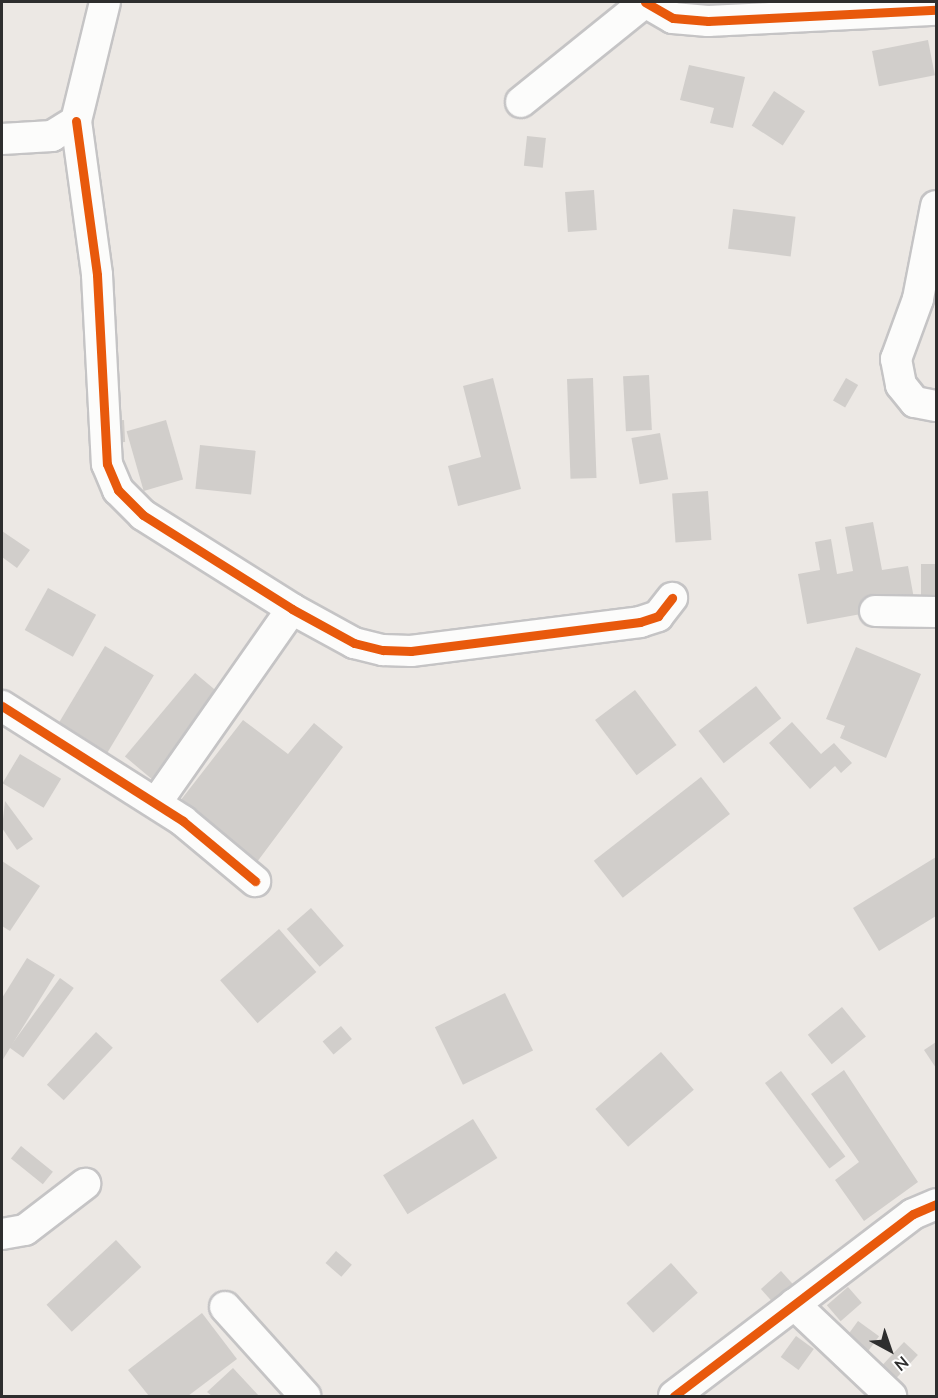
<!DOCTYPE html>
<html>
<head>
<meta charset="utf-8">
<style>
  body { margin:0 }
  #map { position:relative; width:938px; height:1398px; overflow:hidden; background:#ece8e4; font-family:Lato,sans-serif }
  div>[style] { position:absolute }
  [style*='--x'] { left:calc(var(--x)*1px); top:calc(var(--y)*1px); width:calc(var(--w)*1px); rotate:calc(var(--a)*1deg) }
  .building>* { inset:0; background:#d1cecb; transform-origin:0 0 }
  .roads { filter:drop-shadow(2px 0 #c5c4c5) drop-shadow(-2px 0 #c5c4c5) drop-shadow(0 2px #c5c4c5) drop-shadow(0 -2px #c5c4c5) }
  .street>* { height:30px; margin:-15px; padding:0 15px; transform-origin:15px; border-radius:15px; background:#fcfcfb }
  .cycleway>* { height:9px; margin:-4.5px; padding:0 4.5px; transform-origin:4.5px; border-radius:4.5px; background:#e8590c }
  span { translate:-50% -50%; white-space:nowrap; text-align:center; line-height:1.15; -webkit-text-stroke:6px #fff; paint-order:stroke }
  .frame { position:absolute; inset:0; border:3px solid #2e2e2e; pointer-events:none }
  .north { position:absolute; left:860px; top:1320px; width:60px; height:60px; -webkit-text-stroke:4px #fff; paint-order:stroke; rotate:140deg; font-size:16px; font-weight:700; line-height:24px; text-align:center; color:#2e2e2e }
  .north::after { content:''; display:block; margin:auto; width:21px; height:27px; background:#2e2e2e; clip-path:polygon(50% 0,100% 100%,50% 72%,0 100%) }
</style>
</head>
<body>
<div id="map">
  <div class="building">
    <i style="clip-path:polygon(695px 2px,801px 2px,801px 20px,696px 10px)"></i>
    <i style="left:928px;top:40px;width:36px;height:57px;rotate:79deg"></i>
    <i style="clip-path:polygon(689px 65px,745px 77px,733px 128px,710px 123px,714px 108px,680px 100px)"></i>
    <i style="left:774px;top:91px;width:37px;height:41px;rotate:33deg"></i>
    <i style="left:527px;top:136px;width:19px;height:30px;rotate:6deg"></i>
    <i style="left:594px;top:190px;width:40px;height:29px;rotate:86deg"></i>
    <i style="left:733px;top:209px;width:63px;height:40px;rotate:7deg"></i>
    <i style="left:649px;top:375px;width:55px;height:26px;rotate:87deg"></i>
    <i style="clip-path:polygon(493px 378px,521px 489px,458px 506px,448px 466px,481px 457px,463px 386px)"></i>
    <i style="left:593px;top:378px;width:100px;height:26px;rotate:88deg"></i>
    <i style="left:846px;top:378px;width:14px;height:26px;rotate:30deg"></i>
    <i style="left:124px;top:420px;width:22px;height:21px;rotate:87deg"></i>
    <i style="left:166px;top:420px;width:62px;height:41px;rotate:74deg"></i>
    <i style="left:660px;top:433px;width:47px;height:29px;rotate:80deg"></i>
    <i style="left:200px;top:445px;width:56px;height:44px;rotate:6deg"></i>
    <i style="left:708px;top:491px;width:49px;height:36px;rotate:86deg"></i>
    <i style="clip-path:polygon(873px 522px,882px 570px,908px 566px,915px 604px,807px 624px,798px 574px,820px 570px,815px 542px,831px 539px,837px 574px,853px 571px,845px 527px)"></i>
    <i style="clip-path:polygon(2px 531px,30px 550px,17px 568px,2px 557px)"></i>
    <i style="left:921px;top:564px;width:15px;height:49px"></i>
    <i style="left:48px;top:588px;width:55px;height:48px;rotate:29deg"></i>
    <i style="left:105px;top:646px;width:57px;height:102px;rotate:31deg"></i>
    <i style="clip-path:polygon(856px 647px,921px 674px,886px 758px,840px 738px,845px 726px,826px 719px)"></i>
    <i style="left:195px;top:673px;width:42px;height:109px;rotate:40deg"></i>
    <i style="left:756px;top:686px;width:41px;height:73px;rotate:52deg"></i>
    <i style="left:635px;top:690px;width:69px;height:50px;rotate:53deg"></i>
    <i style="clip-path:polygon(243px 720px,288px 754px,314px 723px,343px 747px,254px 866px,177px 805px)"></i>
    <i style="clip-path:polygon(792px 722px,821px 754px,834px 743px,852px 763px,841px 773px,835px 766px,810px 789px,769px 743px)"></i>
    <i style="left:20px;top:754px;width:48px;height:34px;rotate:31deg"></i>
    <i style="left:701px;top:777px;width:47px;height:136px;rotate:52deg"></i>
    <i style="clip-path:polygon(5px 801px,33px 839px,17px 850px,2px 828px)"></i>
    <i style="clip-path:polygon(936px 857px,936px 916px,879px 951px,853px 908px)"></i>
    <i style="clip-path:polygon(2px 861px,40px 886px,10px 931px,2px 926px)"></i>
    <i style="left:311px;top:908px;width:50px;height:32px;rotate:49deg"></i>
    <i style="left:279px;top:929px;width:57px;height:78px;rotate:49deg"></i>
    <i style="clip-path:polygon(27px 958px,55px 975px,2px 1061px,2px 998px)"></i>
    <i style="left:60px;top:978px;width:17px;height:86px;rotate:36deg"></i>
    <i style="left:505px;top:993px;width:64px;height:78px;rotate:64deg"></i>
    <i style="left:842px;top:1007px;width:38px;height:44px;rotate:51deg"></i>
    <i style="left:341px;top:1026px;width:17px;height:24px;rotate:50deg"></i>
    <i style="left:96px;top:1032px;width:23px;height:72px;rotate:43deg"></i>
    <i style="clip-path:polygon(936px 1042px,936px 1068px,924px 1050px)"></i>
    <i style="left:661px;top:1052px;width:50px;height:87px;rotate:49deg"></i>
    <i style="clip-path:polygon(844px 1070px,918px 1182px,864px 1221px,835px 1180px,859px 1162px,811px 1094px)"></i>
    <i style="left:781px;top:1071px;width:107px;height:20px;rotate:53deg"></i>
    <i style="left:473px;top:1119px;width:46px;height:106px;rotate:58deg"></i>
    <i style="left:21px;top:1146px;width:41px;height:16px;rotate:39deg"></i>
    <i style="left:116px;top:1240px;width:37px;height:95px;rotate:47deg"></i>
    <i style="left:336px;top:1251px;width:21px;height:16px;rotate:41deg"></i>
    <i style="left:671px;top:1263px;width:40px;height:60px;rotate:48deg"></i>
    <i style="left:781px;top:1271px;width:24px;height:27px;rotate:48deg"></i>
    <i style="left:848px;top:1287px;width:21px;height:28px;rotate:49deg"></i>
    <i style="clip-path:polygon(202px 1313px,237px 1359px,188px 1396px,149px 1396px,128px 1370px)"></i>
    <i style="left:858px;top:1321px;width:26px;height:22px;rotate:36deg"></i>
    <i style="left:796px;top:1336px;width:22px;height:26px;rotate:36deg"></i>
    <i style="left:904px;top:1342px;width:19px;height:37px;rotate:43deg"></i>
    <i style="clip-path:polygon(233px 1368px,259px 1396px,212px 1396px,207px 1392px)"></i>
  </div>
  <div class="roads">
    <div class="street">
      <i style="--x:645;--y:2;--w:32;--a:30"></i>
      <i style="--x:673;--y:18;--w:35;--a:5"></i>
      <i style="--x:708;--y:21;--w:228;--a:-2.8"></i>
      <i style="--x:521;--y:102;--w:159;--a:-38.9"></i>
      <i style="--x:76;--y:121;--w:155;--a:82.2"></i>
      <i style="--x:97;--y:275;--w:189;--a:87"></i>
      <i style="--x:107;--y:464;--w:28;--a:67"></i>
      <i style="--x:118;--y:490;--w:35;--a:45"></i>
      <i style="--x:143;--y:515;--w:176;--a:32.2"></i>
      <i style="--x:292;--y:609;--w:71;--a:28.7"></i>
      <i style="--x:354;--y:643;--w:30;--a:14"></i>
      <i style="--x:383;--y:650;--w:28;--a:2"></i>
      <i style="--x:411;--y:651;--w:231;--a:-7.2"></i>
      <i style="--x:640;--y:622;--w:19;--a:-18"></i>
      <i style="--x:658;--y:616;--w:23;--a:-52"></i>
      <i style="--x:2;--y:139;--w:50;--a:-3.4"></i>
      <i style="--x:52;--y:136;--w:28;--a:-32"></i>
      <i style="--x:76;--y:121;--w:122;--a:-76.3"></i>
      <i style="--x:936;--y:206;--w:95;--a:101"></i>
      <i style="--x:918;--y:299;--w:64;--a:110.1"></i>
      <i style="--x:896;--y:359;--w:26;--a:79"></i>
      <i style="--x:901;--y:385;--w:22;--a:51"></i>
      <i style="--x:915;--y:402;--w:21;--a:11"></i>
      <i style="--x:875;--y:611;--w:61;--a:0.9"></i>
      <i style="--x:2;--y:706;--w:214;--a:32.4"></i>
      <i style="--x:183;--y:821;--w:94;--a:39.8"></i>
      <i style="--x:156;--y:803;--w:237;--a:-55"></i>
      <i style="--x:2;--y:1234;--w:23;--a:-10"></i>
      <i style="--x:25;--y:1230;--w:76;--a:-37.5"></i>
      <i style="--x:794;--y:1304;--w:134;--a:43.5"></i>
      <i style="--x:225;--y:1307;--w:120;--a:48"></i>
      <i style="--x:674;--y:1396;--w:300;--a:-37.3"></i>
      <i style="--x:913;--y:1214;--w:25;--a:-23"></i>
    </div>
  </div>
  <div class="cycleway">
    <i style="--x:645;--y:2;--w:32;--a:30"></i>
    <i style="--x:673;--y:18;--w:35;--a:5"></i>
    <i style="--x:708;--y:21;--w:228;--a:-2.8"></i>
    <i style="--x:76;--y:121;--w:155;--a:82.2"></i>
    <i style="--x:97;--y:275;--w:189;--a:87"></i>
    <i style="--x:107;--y:464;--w:28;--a:67"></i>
    <i style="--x:118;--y:490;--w:35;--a:45"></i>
    <i style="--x:143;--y:515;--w:176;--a:32.2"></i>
    <i style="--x:292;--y:609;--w:71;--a:28.7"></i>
    <i style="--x:354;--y:643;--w:30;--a:14"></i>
    <i style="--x:383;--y:650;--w:28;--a:2"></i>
    <i style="--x:411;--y:651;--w:231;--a:-7.2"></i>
    <i style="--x:640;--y:622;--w:19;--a:-18"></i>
    <i style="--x:658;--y:616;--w:23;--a:-52"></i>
    <i style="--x:2;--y:706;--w:214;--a:32.4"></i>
    <i style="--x:183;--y:821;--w:94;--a:39.8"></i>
    <i style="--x:674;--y:1396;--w:300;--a:-37.3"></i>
    <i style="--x:913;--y:1214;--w:25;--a:-23"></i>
  </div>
  <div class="frame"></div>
  <div class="north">N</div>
</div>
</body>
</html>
